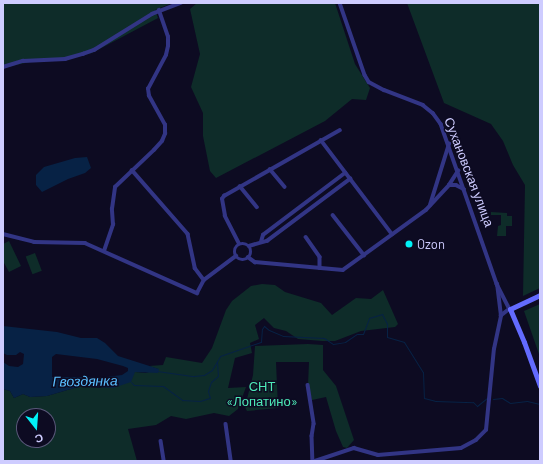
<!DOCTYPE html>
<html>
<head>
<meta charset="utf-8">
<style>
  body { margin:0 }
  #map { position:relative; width:543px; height:464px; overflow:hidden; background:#0d0b22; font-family:Barlow,sans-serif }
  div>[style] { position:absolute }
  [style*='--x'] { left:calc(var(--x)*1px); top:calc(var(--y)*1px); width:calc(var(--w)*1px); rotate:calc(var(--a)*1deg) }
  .green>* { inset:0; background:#0e2c29; transform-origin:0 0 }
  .water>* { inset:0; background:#072245 }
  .stream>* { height:1px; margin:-0.5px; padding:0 0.5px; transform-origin:0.5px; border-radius:0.5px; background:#072245 }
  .street>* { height:3.5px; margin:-1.75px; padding:0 1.75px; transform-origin:1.75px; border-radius:1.75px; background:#323585 }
  .street>.ring { margin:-1.75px; padding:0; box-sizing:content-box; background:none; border:3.5px solid #323585; border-radius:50% }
  .secondary>* { height:5px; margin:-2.5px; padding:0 2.5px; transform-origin:2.5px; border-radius:2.5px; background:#636bff }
  .dots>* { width:11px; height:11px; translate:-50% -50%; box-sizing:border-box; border:2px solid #0d0b22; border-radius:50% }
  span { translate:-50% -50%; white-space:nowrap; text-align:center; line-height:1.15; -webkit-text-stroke:3px #0d0b22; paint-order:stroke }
  .street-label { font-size:13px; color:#ceccff }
  .poi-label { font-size:13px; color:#ceccff }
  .left { translate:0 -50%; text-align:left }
  .park-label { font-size:13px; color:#4de9b7 }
  .water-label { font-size:14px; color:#5abfff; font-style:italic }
  .frame { position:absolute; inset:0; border:4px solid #ceccff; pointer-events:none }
  .north { position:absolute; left:16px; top:408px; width:40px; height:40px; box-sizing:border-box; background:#0d0b22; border:1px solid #5a587a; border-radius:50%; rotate:163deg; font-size:11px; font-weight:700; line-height:16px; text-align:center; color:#ceccff }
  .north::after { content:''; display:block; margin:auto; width:14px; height:18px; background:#00f1f7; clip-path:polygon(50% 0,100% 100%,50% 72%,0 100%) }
</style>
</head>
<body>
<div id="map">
  <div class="green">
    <i style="clip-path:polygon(3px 3px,172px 3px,155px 10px,158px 18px,92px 53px,65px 60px,34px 61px,3px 68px)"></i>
    <i style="clip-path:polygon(197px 3px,335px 3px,355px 64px,370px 88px,366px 100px,352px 99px,325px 121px,216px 178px,210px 171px,203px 136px,203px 113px,191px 87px,200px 54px,190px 9px)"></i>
    <i style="clip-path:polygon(407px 3px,540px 3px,540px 288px,523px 296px,525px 185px,513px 165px,503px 141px,491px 124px,444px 103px)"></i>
    <i style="clip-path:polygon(491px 212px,507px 213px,507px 216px,512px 216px,512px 226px,506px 226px,506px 236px,497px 236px,498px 226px,501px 225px,501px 215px,491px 215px)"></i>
    <i style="clip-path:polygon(9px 241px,21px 266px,9px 272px,3px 261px,3px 244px)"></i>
    <i style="left:35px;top:253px;width:19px;height:10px;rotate:69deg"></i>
    <i style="clip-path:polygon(evenodd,262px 284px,275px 285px,285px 292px,321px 303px,332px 315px,356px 298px,371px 299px,383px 290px,398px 324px,395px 327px,361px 331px,335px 341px,322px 341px,298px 339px,286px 331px,274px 328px,264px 318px,255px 325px,259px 339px,250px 343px,252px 353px,235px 358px,228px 388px,246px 387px,238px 409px,229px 416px,214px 413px,186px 419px,171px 416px,156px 425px,128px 429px,137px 461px,3px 461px,3px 389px,10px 391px,14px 398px,23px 394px,30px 397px,47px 396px,81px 386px,100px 388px,135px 372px,146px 373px,158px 369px,149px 366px,163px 365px,166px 357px,202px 363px,212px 348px,226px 310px,232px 301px,251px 286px,262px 284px,24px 416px,48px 416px,48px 440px,24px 440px,24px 416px)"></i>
    <i style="clip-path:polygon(540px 304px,540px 357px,524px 311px)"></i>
    <i style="clip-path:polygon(308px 344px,323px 345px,323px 370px,336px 386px,354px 440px,347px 448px,343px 447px,336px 431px,326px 397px,312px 400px,308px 385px,309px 362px,276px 362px,278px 408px,247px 411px,245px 407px,253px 375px,255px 346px)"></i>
  </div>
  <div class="water">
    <i style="clip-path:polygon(87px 157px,91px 168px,85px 173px,68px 179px,42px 192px,36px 185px,36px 175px,44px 167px,75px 158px)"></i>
    <i style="clip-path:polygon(evenodd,3px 326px,57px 332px,81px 338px,97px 338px,105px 343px,118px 356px,159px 369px,158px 373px,135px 372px,131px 382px,113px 388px,81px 386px,47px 396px,30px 397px,23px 394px,14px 398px,10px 391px,3px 389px,3px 362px,9px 366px,18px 367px,23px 364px,24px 354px,20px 352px,16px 355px,7px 355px,3px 353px,3px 326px,56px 354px,97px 359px,123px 366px,128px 368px,128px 371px,122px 375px,106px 377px,52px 377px,52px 357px,56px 354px)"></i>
  </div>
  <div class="stream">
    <i style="--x:157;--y:371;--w:37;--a:8"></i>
    <i style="--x:194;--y:376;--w:10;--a:-6"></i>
    <i style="--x:204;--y:375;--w:9;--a:-32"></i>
    <i style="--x:212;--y:370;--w:16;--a:-60"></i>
    <i style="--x:220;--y:356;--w:43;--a:-18.9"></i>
    <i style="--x:261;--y:342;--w:13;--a:-86"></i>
    <i style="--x:262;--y:329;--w:4;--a:-56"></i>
    <i style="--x:264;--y:326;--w:6;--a:39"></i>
    <i style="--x:269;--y:330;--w:15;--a:23"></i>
    <i style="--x:283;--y:336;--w:41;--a:2.8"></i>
    <i style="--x:324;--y:338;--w:11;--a:34"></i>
    <i style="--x:333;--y:344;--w:12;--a:-9"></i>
    <i style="--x:345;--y:342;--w:14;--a:-34"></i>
    <i style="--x:357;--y:334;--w:6;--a:0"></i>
    <i style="--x:363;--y:334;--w:17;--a:-69"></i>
    <i style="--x:369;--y:318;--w:14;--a:-17"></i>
    <i style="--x:382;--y:314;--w:11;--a:63"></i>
    <i style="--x:387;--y:324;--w:13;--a:90"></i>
    <i style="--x:387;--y:337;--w:18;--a:16"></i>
    <i style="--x:404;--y:342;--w:36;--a:58"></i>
    <i style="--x:423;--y:372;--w:26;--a:88"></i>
    <i style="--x:424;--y:398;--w:11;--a:15"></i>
    <i style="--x:435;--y:401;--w:38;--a:2"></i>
    <i style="--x:473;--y:402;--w:6;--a:45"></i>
    <i style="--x:477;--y:406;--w:13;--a:-39"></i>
    <i style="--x:131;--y:382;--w:4;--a:45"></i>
    <i style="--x:134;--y:385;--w:29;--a:2"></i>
    <i style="--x:163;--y:386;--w:24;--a:36"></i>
    <i style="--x:182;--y:400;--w:18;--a:3"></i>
    <i style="--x:200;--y:401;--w:10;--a:-17"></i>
    <i style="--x:210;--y:398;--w:7;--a:-106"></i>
    <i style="--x:208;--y:391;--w:9;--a:-72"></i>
    <i style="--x:211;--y:382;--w:9;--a:-41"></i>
    <i style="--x:218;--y:376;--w:14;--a:-94"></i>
    <i style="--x:493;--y:399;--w:9;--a:-6"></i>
    <i style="--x:502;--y:398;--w:9;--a:32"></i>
    <i style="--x:510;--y:403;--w:17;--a:-7"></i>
    <i style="--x:527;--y:401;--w:13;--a:13"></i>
  </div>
  <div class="street">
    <i style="--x:340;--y:3;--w:76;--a:70.9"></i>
    <i style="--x:365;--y:75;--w:8;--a:60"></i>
    <i style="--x:369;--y:82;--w:17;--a:28"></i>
    <i style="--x:384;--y:90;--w:42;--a:21"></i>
    <i style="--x:423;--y:105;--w:13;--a:39"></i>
    <i style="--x:433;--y:113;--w:14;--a:54"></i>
    <i style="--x:441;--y:124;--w:170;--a:70.7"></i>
    <i style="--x:497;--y:284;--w:28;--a:63"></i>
    <i style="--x:510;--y:309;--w:11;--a:142"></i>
    <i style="--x:501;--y:316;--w:32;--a:-97"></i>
    <i style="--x:3;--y:67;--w:21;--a:-17"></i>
    <i style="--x:23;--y:61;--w:42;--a:-2.7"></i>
    <i style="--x:65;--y:59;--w:19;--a:-16"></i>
    <i style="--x:83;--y:54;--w:12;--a:-20"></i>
    <i style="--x:94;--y:50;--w:68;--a:-31.8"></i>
    <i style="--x:152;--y:14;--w:31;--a:-21"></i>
    <i style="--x:321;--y:140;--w:118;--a:52.9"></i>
    <i style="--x:270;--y:169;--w:23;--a:50"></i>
    <i style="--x:132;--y:170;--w:85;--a:48.8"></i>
    <i style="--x:188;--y:234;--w:35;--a:78"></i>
    <i style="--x:195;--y:268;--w:15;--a:53"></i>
    <i style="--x:449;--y:185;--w:17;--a:-57"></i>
    <i style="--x:240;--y:186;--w:27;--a:51"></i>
    <i style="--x:430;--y:205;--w:64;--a:-72.7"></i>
    <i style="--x:333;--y:215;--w:51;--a:52.2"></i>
    <i style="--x:3;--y:234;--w:32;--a:14"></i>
    <i style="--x:34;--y:242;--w:51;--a:1.1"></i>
    <i style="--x:85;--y:243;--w:123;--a:24.1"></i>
    <i style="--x:197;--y:293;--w:15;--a:-62"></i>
    <i style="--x:204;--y:280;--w:40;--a:-37"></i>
    <i style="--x:306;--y:237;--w:24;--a:55"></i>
    <i style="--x:320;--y:257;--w:11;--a:90"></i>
    <i style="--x:261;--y:242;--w:7;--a:-74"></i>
    <i style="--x:263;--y:235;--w:103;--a:-37.1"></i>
    <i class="ring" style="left:235px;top:244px;width:12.5px;height:12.5px"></i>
    <i style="--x:239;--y:244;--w:31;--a:-117"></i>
    <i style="--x:225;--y:216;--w:17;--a:-100"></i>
    <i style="--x:222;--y:199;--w:4;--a:-56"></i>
    <i style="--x:224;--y:196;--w:133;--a:-29.6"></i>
    <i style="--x:249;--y:246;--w:19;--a:-16"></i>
    <i style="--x:267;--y:241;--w:104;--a:-36.8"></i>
    <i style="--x:104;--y:251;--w:28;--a:-71"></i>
    <i style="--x:113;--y:225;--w:16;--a:-94"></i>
    <i style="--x:112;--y:209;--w:22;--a:-82"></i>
    <i style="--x:115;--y:187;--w:54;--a:-43.5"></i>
    <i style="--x:154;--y:150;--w:12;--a:-48"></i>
    <i style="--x:162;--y:141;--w:8;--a:-67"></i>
    <i style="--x:165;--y:134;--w:9;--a:-90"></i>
    <i style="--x:165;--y:125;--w:33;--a:-119"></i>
    <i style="--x:149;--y:96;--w:7;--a:-98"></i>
    <i style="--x:148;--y:89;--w:38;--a:-62"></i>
    <i style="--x:166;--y:55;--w:9;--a:-77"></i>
    <i style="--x:168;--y:46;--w:9;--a:-90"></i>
    <i style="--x:168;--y:37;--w:28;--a:-109"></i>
    <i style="--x:248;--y:257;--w:9;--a:36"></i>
    <i style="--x:255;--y:262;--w:88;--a:5.2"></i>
    <i style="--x:343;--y:270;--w:102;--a:-35.9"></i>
    <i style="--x:426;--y:210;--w:34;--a:-47"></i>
    <i style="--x:449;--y:185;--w:7;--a:0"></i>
    <i style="--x:456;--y:185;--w:9;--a:27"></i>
    <i style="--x:308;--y:385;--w:39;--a:81"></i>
    <i style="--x:314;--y:424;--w:12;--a:99"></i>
    <i style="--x:312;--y:436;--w:25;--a:88"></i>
    <i style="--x:226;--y:424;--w:37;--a:82"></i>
    <i style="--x:161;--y:441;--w:20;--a:81"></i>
    <i style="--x:315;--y:461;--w:41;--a:-18.4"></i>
    <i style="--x:354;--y:448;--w:25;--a:16"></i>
    <i style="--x:378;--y:455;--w:83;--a:-4.8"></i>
    <i style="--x:461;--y:448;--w:17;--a:-28"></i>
    <i style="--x:476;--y:440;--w:14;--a:-45"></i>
    <i style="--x:486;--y:430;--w:81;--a:-84.4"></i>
    <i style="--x:494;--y:349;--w:34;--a:-78"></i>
  </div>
  <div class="secondary">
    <i style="--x:540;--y:295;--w:33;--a:155"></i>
    <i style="--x:510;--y:309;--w:36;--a:67"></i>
    <i style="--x:524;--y:342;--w:47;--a:70"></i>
  </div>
  <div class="dots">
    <i style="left:409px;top:244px;background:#00f1f7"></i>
  </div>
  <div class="street-label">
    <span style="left:469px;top:172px;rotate:69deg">Сухановская улица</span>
  </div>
  <div class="poi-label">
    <span class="left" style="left:417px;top:244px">Ozon</span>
  </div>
  <div class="park-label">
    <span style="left:262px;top:394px">СНТ<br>«Лопатино»</span>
  </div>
  <div class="water-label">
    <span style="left:85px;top:381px;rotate:-1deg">Гвоздянка</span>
  </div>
  <div class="frame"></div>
  <div class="north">С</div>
</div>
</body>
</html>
